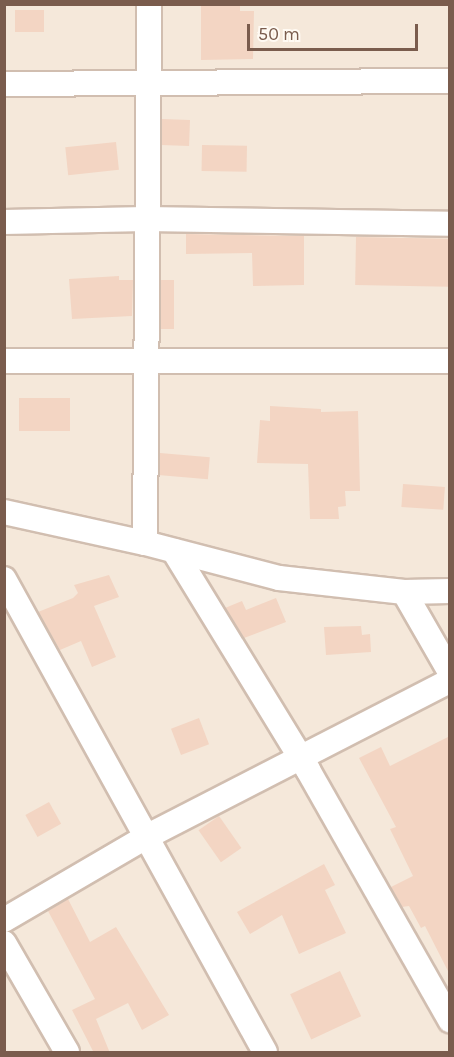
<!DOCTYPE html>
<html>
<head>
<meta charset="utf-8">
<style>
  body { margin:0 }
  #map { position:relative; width:454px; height:1057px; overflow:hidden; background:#fdf6ec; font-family:Karla,sans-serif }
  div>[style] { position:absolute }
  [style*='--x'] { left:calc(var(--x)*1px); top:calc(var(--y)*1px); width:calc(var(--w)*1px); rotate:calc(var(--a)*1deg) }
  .residential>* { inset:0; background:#f5e8da; transform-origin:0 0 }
  .building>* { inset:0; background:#f3d5c3; transform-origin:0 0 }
  .roads { filter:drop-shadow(2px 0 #d1beb0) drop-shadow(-2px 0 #d1beb0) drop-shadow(0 2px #d1beb0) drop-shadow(0 -2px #d1beb0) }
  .minor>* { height:24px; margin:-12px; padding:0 12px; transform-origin:12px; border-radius:12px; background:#fff }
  span { translate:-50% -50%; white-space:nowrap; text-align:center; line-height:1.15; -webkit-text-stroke:5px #fffaf3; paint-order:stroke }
  .frame { position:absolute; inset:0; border:6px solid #7a5c4d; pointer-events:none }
  .scale { position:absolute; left:247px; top:24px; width:171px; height:27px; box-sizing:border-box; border:3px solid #7a5c4d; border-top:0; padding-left:8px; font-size:18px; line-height:21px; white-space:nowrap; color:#7a5c4d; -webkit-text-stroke:4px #fffaf3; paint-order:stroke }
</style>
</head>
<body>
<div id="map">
  <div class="residential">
    <i style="left:5px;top:5px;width:444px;height:1047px"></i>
  </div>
  <div class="building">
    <i style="clip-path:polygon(201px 6px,240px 6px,240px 11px,254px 11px,253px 59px,201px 60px)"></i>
    <i style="left:15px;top:10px;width:29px;height:22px"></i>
    <i style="left:162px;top:119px;width:28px;height:26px;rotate:2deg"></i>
    <i style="left:116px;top:142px;width:28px;height:51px;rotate:84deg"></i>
    <i style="left:202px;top:145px;width:45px;height:26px;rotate:1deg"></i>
    <i style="clip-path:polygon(186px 234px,304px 236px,304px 285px,253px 286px,252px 253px,186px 254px)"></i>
    <i style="left:356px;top:237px;width:94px;height:48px;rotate:1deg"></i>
    <i style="clip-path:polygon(119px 276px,119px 280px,133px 280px,132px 316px,72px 319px,69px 279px)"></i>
    <i style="left:161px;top:280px;width:13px;height:49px"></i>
    <i style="left:19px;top:398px;width:51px;height:33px"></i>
    <i style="clip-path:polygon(270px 406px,321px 409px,321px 412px,358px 411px,360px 491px,345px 491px,346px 506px,338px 507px,339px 519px,310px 519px,308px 464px,257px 463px,260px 420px,270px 421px)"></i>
    <i style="left:160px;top:453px;width:50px;height:22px;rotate:5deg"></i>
    <i style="left:403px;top:484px;width:42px;height:23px;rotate:4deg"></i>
    <i style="clip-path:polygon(109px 575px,119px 597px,94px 606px,116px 657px,92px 667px,81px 641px,60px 650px,38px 612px,73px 598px,78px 593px,74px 585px)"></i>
    <i style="clip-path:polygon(276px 598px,286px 622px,244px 638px,225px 608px,242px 601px,246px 610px)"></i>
    <i style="clip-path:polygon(361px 626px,362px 635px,370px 634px,371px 652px,326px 655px,324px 627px)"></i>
    <i style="left:199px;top:718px;width:28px;height:30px;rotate:69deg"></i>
    <i style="clip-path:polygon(450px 736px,450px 975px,425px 926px,421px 928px,409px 906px,402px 907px,391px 887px,413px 876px,390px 829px,396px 827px,359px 758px,381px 747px,390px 766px)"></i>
    <i style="left:49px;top:802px;width:25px;height:27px;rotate:61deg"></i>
    <i style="left:219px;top:816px;width:39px;height:25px;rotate:55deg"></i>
    <i style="clip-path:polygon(324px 864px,335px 885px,325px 890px,346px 933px,299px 954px,282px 915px,250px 934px,237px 912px)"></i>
    <i style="clip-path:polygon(68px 899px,90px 942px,116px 927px,169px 1015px,142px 1030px,128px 1003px,96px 1019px,110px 1053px,94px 1053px,72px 1010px,95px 999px,48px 911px)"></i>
    <i style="left:340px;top:971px;width:50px;height:55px;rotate:65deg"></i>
  </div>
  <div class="roads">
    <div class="minor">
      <i style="--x:4;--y:84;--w:446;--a:-0.4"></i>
      <i style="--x:4;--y:222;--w:142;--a:-1.2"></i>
      <i style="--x:146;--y:219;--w:304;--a:0.9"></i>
      <i style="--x:4;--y:361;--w:446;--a:0"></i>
      <i style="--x:4;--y:512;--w:144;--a:12.4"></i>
      <i style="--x:145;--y:543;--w:138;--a:14.6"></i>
      <i style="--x:279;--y:578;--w:126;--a:6.4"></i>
      <i style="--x:404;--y:592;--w:46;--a:-1.2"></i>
      <i style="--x:145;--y:543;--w:539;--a:-89.57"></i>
      <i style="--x:174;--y:551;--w:257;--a:58.5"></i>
      <i style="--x:308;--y:770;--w:288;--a:60.4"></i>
      <i style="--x:4;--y:579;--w:540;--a:61.11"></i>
      <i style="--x:404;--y:592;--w:92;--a:60.1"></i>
      <i style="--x:4;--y:920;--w:164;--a:-30.3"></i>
      <i style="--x:146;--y:837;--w:342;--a:-27.2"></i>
      <i style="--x:4;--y:943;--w:126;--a:60"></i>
    </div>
  </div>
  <div class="frame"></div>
  <div class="scale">50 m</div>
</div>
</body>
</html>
